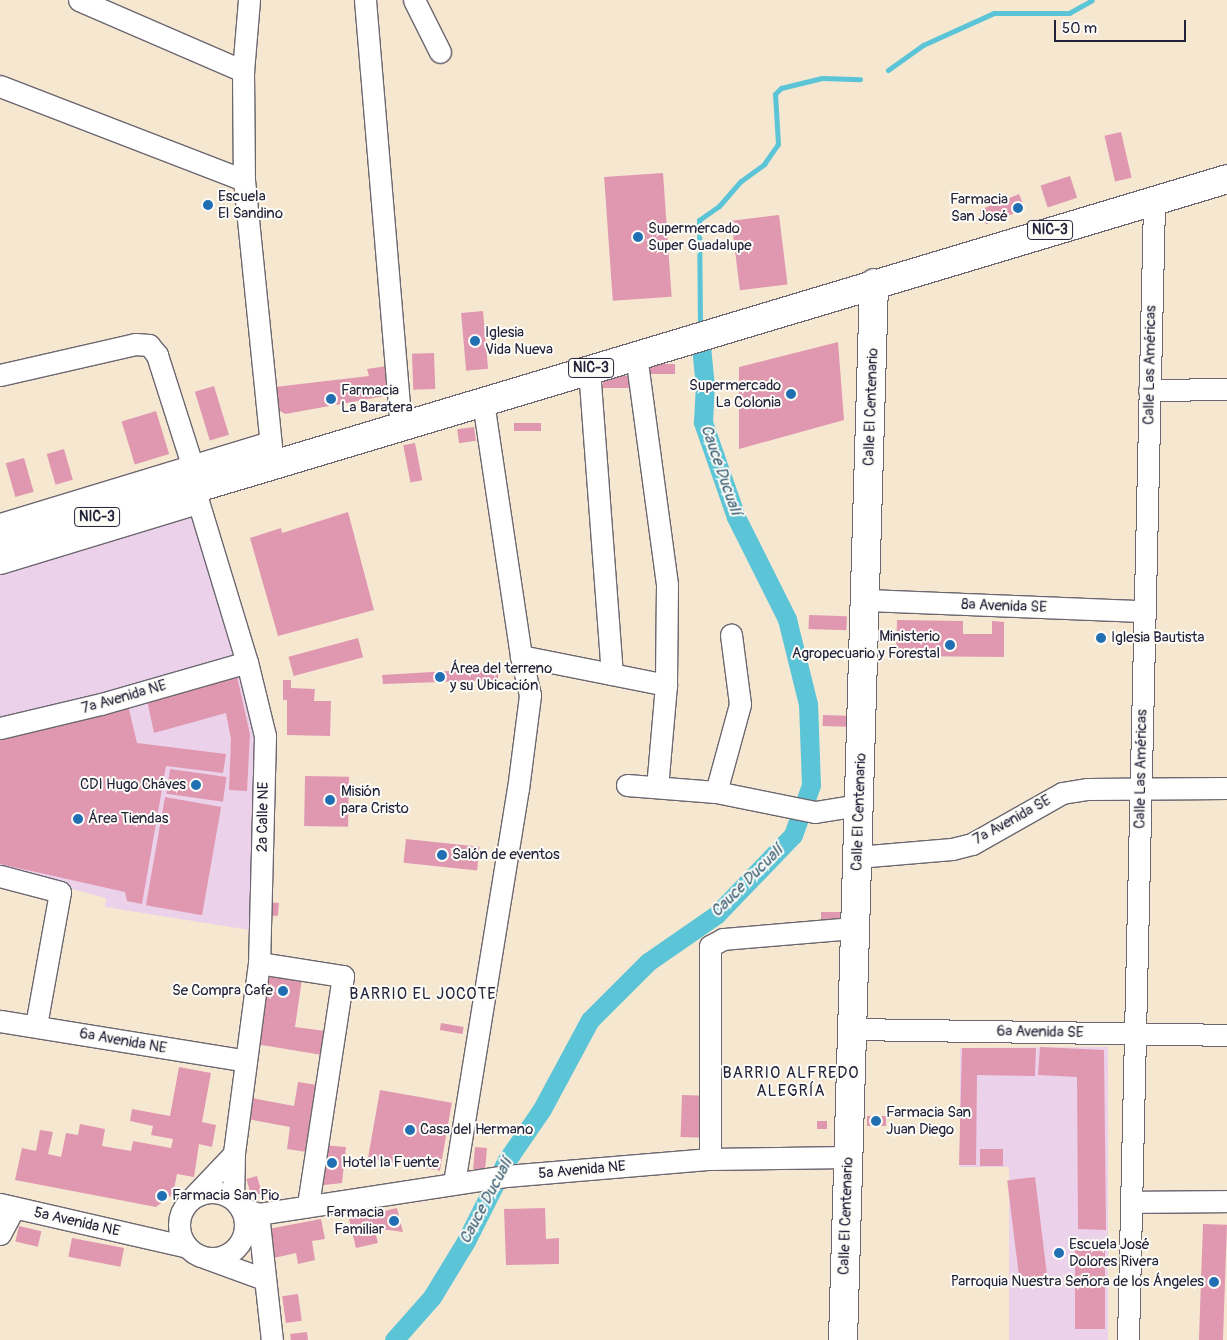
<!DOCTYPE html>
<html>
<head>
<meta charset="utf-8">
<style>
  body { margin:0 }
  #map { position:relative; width:1227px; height:1340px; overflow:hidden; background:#f6e7d1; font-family:Pangolin,sans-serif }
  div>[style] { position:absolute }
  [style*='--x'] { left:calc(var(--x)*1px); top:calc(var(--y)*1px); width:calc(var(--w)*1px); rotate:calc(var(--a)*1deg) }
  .built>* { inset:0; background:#ecd1ea }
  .stream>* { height:5px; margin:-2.5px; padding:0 2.5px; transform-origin:2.5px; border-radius:2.5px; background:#5bc5d7 }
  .canal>* { height:19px; margin:-9.5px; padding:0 9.5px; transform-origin:9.5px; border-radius:9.5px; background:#5bc5d7 }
  .building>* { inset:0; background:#e098b1; transform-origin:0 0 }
  .roads { filter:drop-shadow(1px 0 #6c6770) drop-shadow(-1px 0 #6c6770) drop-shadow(0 1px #6c6770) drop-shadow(0 -1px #6c6770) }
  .minor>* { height:21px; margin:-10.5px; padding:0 10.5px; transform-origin:10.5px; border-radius:10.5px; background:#fff }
  .minor>.ring { margin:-10.5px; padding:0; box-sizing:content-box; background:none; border:21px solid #fff; border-radius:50% }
  .major>* { height:28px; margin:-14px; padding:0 14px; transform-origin:14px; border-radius:14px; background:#fff }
  .dots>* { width:14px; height:14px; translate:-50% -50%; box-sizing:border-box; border:2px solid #fdfcf7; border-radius:50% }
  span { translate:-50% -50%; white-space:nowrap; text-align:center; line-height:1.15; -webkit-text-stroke:4px #fdfcf7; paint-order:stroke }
  .shield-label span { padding:1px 4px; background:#fdfcf7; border:1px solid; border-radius:4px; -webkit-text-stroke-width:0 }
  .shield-label { font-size:14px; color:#22223b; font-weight:700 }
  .poi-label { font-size:15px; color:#22223b }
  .left { translate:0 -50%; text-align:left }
  .right { translate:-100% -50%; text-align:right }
  .street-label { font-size:15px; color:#22223b }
  .water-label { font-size:16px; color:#365b72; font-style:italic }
  .neighbourhood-label { font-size:16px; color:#22223b; letter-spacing:1px }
  .scale { position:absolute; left:1054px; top:20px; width:132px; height:22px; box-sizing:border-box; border:2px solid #22223b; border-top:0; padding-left:6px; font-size:15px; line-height:18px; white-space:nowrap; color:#22223b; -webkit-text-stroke:4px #fdfcf7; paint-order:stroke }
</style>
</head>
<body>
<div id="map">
  <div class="built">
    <i style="clip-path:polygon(199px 510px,262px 736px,256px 931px,105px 907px,106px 898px,0 870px,0 570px)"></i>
    <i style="clip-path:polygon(1108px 1047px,1108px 1340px,1009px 1340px,1009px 1167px,960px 1167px,960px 1048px)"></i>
  </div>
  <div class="stream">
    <i style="--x:888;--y:70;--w:43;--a:-35.5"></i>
    <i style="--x:923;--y:45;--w:78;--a:-24.3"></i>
    <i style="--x:994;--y:13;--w:75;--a:0"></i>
    <i style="--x:1069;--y:13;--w:26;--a:-29"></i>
    <i style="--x:700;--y:328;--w:108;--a:-90.5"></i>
    <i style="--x:699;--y:220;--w:24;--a:-35"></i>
    <i style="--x:719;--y:206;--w:33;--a:-49"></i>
    <i style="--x:741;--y:181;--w:29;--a:-36"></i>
    <i style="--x:764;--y:164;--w:24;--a:-55"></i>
    <i style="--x:778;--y:144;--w:50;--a:-93.4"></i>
    <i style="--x:775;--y:94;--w:8;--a:-45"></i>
    <i style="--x:781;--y:88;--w:42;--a:-13.7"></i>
    <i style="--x:822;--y:78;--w:38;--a:2"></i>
  </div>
  <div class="canal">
    <i style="--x:394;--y:1340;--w:57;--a:-48.5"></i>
    <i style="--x:432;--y:1297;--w:66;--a:-58.7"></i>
    <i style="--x:466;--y:1241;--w:91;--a:-63.2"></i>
    <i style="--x:507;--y:1160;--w:62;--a:-55.5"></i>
    <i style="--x:542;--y:1109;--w:101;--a:-61.7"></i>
    <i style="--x:590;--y:1020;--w:82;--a:-45"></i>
    <i style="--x:648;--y:962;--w:83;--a:-34.7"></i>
    <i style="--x:716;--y:915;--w:111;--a:-46.1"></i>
    <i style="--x:793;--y:835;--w:53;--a:-70.2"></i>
    <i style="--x:811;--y:785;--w:81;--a:-92.1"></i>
    <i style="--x:808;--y:704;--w:88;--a:-103.9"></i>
    <i style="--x:787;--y:619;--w:114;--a:-116.6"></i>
    <i style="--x:736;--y:517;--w:101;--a:-109.2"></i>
    <i style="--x:703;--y:422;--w:35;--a:-87"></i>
    <i style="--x:705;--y:387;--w:51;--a:-95.6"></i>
  </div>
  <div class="building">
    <i style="left:1121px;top:132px;width:47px;height:17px;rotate:77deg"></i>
    <i style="left:663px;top:173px;width:124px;height:59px;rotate:86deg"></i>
    <i style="left:1070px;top:176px;width:23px;height:31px;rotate:72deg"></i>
    <i style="left:1019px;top:194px;width:16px;height:42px;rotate:68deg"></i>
    <i style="left:779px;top:215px;width:70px;height:48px;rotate:83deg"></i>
    <i style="left:483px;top:311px;width:58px;height:22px;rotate:85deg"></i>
    <i style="clip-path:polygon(838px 342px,844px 420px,739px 449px,739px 367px)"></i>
    <i style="left:434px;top:353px;width:36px;height:22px;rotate:88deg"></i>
    <i style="left:675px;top:364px;width:10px;height:25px;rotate:90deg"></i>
    <i style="clip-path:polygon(387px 366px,391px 395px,285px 414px,277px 409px,275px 387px,369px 376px,367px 369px)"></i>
    <i style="left:633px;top:376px;width:12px;height:30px;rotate:90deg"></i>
    <i style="left:214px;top:386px;width:51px;height:20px;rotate:73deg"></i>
    <i style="left:156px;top:411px;width:45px;height:36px;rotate:73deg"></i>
    <i style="left:514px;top:423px;width:27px;height:8px"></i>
    <i style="left:474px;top:427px;width:14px;height:17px;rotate:82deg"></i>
    <i style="left:415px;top:443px;width:38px;height:12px;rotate:79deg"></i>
    <i style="left:64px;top:449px;width:32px;height:18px;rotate:74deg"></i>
    <i style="left:24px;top:458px;width:35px;height:19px;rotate:74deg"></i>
    <i style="clip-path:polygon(348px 512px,374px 610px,278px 636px,250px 538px,281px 528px,282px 533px)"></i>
    <i style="left:809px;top:615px;width:38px;height:14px;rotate:2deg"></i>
    <i style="clip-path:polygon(897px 620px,963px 621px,963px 634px,992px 634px,992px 621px,1004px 622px,1004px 657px,896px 656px)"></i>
    <i style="left:358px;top:638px;width:20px;height:72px;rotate:75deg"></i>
    <i style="clip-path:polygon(498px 668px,498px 680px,383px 684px,382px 675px)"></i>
    <i style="clip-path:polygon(236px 672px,250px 734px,247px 791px,229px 790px,231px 739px,226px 713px,154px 733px,147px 700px)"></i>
    <i style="clip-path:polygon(283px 680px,291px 680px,291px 688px,315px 689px,314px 701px,331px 701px,330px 736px,287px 735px,287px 700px,283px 700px)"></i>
    <i style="clip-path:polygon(128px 705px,137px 743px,226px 754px,223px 773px,166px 766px,142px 904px,127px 901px,125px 892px,0 864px,0 740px)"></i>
    <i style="left:823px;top:715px;width:25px;height:11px;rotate:2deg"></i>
    <i style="left:170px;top:769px;width:57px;height:25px;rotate:8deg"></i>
    <i style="left:305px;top:776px;width:44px;height:50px;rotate:1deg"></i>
    <i style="left:165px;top:797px;width:57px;height:110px;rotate:10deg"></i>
    <i style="left:406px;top:839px;width:74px;height:24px;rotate:6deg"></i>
    <i style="left:268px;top:902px;width:11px;height:13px;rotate:5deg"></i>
    <i style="left:842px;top:912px;width:14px;height:21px;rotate:90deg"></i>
    <i style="clip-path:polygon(268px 974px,302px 979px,295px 1027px,325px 1031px,322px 1055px,256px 1044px)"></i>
    <i style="left:441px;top:1023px;width:23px;height:7px;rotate:10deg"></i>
    <i style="clip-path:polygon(1040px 1047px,1104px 1050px,1106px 1230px,1078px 1229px,1077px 1077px,1038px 1075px)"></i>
    <i style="clip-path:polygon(962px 1048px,1036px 1048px,1035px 1076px,977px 1075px,976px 1165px,959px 1165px)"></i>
    <i style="clip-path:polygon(179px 1067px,211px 1073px,202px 1122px,216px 1125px,212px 1147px,199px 1144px,194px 1177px,177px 1174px,173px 1194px,156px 1207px,15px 1180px,22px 1148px,36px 1151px,40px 1130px,53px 1132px,48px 1154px,61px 1157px,66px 1133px,78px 1135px,80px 1124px,105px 1129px,102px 1146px,131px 1151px,133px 1141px,171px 1148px,173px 1139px,151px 1135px,153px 1126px,130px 1121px,132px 1109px,170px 1116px)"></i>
    <i style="clip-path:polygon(298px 1082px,318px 1085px,307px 1152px,287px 1149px,290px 1127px,248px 1119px,252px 1098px,294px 1106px)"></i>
    <i style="left:380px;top:1090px;width:73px;height:69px;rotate:10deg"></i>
    <i style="left:682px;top:1095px;width:23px;height:42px;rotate:2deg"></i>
    <i style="left:867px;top:1116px;width:19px;height:10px"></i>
    <i style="left:817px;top:1121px;width:10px;height:8px"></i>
    <i style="clip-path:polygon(322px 1145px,346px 1147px,342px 1183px,324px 1185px,319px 1178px)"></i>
    <i style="left:475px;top:1147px;width:12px;height:22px;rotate:5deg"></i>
    <i style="left:980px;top:1149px;width:23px;height:17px"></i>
    <i style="left:257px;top:1176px;width:18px;height:11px;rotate:74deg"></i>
    <i style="left:1035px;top:1177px;width:104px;height:28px;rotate:83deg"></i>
    <i style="clip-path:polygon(397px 1208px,403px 1232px,374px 1228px,378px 1243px,356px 1248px,349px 1219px)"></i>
    <i style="clip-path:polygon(545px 1208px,546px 1239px,559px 1238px,559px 1264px,506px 1265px,504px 1209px)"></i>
    <i style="clip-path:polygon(321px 1219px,325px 1239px,312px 1241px,315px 1260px,298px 1264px,296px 1253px,274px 1258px,268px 1229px)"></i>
    <i style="left:1203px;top:1224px;width:24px;height:116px;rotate:2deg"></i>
    <i style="left:19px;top:1226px;width:23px;height:16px;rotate:13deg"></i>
    <i style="left:72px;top:1238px;width:53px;height:19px;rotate:11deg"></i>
    <i style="left:1075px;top:1240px;width:30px;height:89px"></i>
    <i style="left:298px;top:1294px;width:27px;height:16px;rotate:82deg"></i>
    <i style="clip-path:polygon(307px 1332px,308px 1340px,291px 1340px,290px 1334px)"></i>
  </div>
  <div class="roads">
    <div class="minor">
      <i style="--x:79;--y:0;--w:179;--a:23.4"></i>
      <i style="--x:249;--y:0;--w:71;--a:94.8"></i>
      <i style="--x:243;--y:71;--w:109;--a:89.5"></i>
      <i style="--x:244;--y:180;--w:285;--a:84.2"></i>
      <i style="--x:365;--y:0;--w:428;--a:85.2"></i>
      <i style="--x:414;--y:0;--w:58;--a:63.4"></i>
      <i style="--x:0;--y:86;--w:261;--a:21.1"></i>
      <i style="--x:636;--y:355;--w:232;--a:82.3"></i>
      <i style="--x:667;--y:585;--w:100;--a:90.6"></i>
      <i style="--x:589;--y:369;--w:306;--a:85.7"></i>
      <i style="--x:0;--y:375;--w:139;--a:-12.9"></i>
      <i style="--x:135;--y:344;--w:14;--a:4"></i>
      <i style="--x:149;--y:345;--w:13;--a:51"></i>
      <i style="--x:157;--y:355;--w:139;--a:72.3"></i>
      <i style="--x:1149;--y:390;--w:78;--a:-0.7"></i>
      <i style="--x:194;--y:488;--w:182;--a:73.1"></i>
      <i style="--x:247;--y:662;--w:76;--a:76.3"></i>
      <i style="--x:265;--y:736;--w:227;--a:91.5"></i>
      <i style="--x:259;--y:963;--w:193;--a:97.5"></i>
      <i style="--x:234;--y:1154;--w:44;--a:91.3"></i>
      <i style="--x:0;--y:524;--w:282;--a:-16.9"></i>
      <i style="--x:0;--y:563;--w:207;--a:-16.9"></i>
      <i style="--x:865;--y:600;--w:279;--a:2.3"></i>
      <i style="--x:521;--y:656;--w:148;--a:11.3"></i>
      <i style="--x:666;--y:685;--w:102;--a:95"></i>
      <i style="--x:0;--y:728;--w:104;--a:-13.4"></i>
      <i style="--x:101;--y:704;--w:152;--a:-16"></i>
      <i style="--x:627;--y:785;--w:89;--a:4.5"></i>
      <i style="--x:716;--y:792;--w:101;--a:11.4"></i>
      <i style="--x:815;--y:812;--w:45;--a:-9"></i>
      <i style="--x:716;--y:792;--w:91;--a:-74.7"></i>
      <i style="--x:740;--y:704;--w:70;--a:-97.4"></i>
      <i style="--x:857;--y:857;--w:95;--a:-4.8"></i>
      <i style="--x:952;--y:849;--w:21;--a:-14"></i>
      <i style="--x:972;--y:844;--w:103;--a:-29.5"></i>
      <i style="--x:1062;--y:793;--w:26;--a:-9"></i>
      <i style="--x:1088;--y:789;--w:139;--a:-0.4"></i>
      <i style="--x:0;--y:876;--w:62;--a:14.9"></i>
      <i style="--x:60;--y:892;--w:136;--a:100.2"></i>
      <i style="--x:259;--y:963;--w:85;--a:8.8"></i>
      <i style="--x:343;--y:976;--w:233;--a:98.7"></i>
      <i style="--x:0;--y:1021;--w:249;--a:9.2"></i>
      <i style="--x:852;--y:1029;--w:375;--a:0.9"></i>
      <i style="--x:710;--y:1159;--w:213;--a:-90"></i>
      <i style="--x:710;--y:946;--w:15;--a:-28"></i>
      <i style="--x:723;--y:939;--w:132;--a:-4.8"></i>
      <i style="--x:454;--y:1183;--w:399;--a:-80.8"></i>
      <i style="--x:518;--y:789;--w:95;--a:-82.7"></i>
      <i style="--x:530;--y:695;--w:40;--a:-103"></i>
      <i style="--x:521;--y:656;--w:258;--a:-98.5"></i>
      <i class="ring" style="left:179px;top:1192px;width:45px;height:45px"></i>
      <i style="--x:193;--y:1197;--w:59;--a:-46.4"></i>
      <i style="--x:1131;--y:1202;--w:96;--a:-0.6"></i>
      <i style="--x:0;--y:1204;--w:192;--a:12.9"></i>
      <i style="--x:240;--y:1207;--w:19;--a:21"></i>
      <i style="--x:258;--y:1214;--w:251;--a:-8.7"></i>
      <i style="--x:506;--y:1176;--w:205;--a:-4.8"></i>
      <i style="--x:710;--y:1159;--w:138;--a:-0.8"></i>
      <i style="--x:258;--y:1214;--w:127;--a:83.7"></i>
      <i style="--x:0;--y:1234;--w:30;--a:-62"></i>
      <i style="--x:206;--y:1258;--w:62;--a:19.9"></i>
      <i style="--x:1128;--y:1340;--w:1141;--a:-88.69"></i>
    </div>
    <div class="major">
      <i style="--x:0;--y:547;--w:1281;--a:-16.69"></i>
      <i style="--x:843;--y:1340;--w:1057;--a:-88.32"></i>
    </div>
  </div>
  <div class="dots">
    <i style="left:208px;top:205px;background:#1f6fb2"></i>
    <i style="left:1018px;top:208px;background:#1f6fb2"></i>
    <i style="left:638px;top:237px;background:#1f6fb2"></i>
    <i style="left:475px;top:341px;background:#1f6fb2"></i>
    <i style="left:791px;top:394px;background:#1f6fb2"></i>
    <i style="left:331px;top:399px;background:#1f6fb2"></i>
    <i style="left:1101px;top:638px;background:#1f6fb2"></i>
    <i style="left:950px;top:645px;background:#1f6fb2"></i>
    <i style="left:440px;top:677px;background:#1f6fb2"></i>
    <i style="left:196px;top:785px;background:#1f6fb2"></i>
    <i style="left:330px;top:800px;background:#1f6fb2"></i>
    <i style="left:78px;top:819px;background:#1f6fb2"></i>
    <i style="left:442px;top:855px;background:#1f6fb2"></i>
    <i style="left:283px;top:991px;background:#1f6fb2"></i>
    <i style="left:876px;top:1121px;background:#1f6fb2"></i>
    <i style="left:410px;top:1130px;background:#1f6fb2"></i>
    <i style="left:332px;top:1163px;background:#1f6fb2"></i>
    <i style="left:162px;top:1196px;background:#1f6fb2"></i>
    <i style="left:394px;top:1221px;background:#1f6fb2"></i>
    <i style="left:1059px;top:1253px;background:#1f6fb2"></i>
    <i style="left:1214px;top:1282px;background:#1f6fb2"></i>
  </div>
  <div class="shield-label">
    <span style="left:1050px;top:230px">NIC-3</span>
    <span style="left:591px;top:368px">NIC-3</span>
    <span style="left:97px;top:517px">NIC-3</span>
  </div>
  <div class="poi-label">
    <span class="left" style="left:218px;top:205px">Escuela<br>El Sandino</span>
    <span class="right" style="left:1008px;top:208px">Farmacia<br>San José</span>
    <span class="left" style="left:648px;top:237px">Supermercado<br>Super Guadalupe</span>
    <span class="left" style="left:485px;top:341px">Iglesia<br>Vida Nueva</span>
    <span class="right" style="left:781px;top:394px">Supermercado<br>La Colonia</span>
    <span class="left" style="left:341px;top:399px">Farmacia<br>La Baratera</span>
    <span class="right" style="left:940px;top:645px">Ministerio<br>Agropecuario y Forestal</span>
    <span class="left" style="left:1111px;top:638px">Iglesia Bautista</span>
    <span class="left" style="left:450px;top:677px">Área del terreno<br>y su Ubicación</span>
    <span class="right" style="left:186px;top:785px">CDI Hugo Cháves</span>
    <span class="left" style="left:341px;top:800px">Misión<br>para Cristo</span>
    <span class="left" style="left:88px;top:819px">Área Tiendas</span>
    <span class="left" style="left:452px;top:855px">Salón de eventos</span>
    <span class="right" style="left:273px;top:991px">Se Compra Cafe</span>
    <span class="left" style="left:886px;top:1121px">Farmacia San<br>Juan Diego</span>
    <span class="left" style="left:420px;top:1130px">Casa del Hermano</span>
    <span class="left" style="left:342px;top:1163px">Hotel la Fuente</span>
    <span class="left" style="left:172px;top:1196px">Farmacia San Pio</span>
    <span class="right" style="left:384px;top:1221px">Farmacia<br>Familiar</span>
    <span class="left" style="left:1069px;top:1253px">Escuela José<br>Dolores Rivera</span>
    <span class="right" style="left:1204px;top:1282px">Parroquia Nuestra Señora de los Ángeles</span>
  </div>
  <div class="street-label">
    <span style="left:1150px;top:365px;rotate:-89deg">Calle Las Américas</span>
    <span style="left:871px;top:407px;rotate:-88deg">Calle El Centenario</span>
    <span style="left:1004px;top:606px;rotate:2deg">8a Avenida SE</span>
    <span style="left:124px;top:697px;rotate:-16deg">7a Avenida NE</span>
    <span style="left:1141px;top:769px;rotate:-89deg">Calle Las Américas</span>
    <span style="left:859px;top:812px;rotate:-88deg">Calle El Centenario</span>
    <span style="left:263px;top:817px;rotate:-89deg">2a Calle NE</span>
    <span style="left:1012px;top:820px;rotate:-29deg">7a Avenida SE</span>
    <span style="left:1040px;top:1032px;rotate:1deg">6a Avenida SE</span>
    <span style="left:123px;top:1041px;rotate:10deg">6a Avenida NE</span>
    <span style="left:582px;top:1170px;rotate:-5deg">5a Avenida NE</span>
    <span style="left:846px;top:1216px;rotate:-88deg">Calle El Centenario</span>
    <span style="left:77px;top:1222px;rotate:13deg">5a Avenida NE</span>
  </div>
  <div class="water-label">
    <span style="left:721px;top:470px;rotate:71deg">Cauce Ducualí</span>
    <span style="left:747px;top:881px;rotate:-45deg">Cauce Ducualí</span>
    <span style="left:486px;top:1201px;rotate:-62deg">Cauce Ducualí</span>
  </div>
  <div class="neighbourhood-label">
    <span style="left:423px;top:994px">BARRIO EL JOCOTE</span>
    <span style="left:791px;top:1082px">BARRIO ALFREDO<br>ALEGRÍA</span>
  </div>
  <div class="scale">50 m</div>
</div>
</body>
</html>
